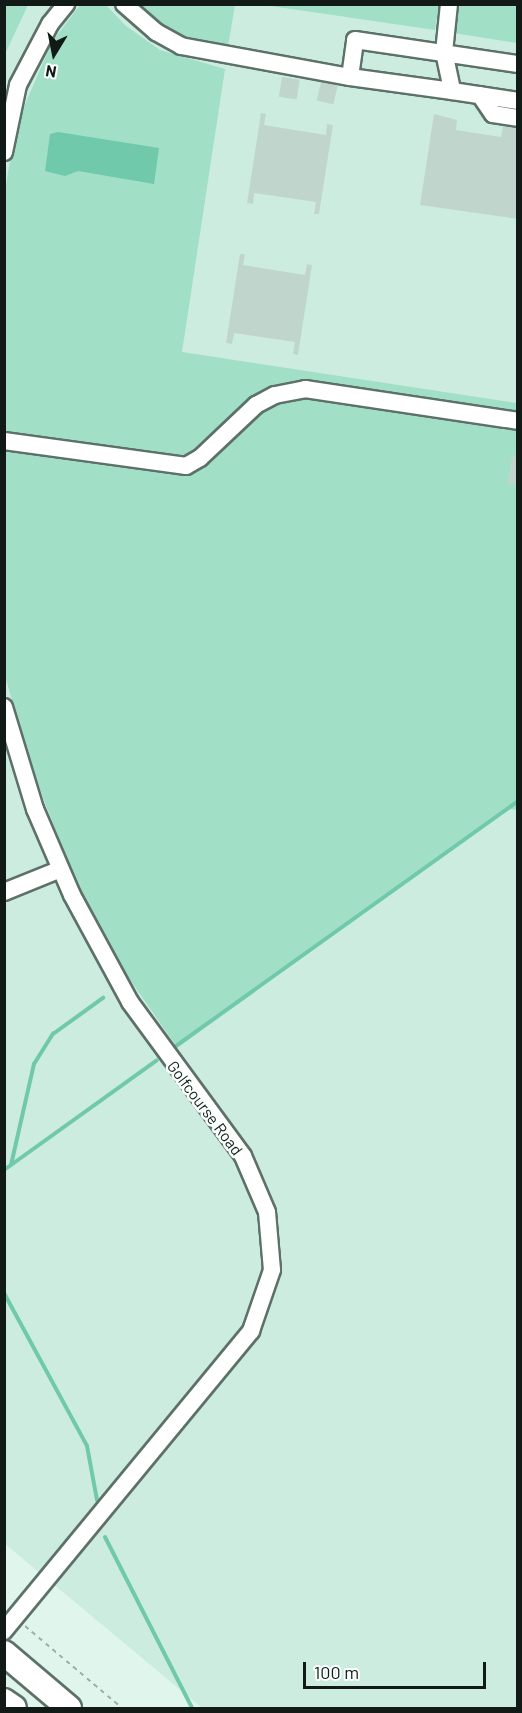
<!DOCTYPE html>
<html>
<head>
<meta charset="utf-8">
<style>
  body { margin:0 }
  #map { position:relative; width:522px; height:1713px; overflow:hidden; background:#e0f6ed; font-family:Barlow,sans-serif }
  div>[style] { position:absolute }
  [style*='--x'] { left:calc(var(--x)*1px); top:calc(var(--y)*1px); width:calc(var(--w)*1px); rotate:calc(var(--a)*1deg) }
  .built>* { inset:0; background:#cdece0 }
  .green>* { inset:0; background:#a1dfc7 }
  .water>* { inset:0; background:#70c9aa }
  .stream>* { height:4px; margin:-2px; padding:0 2px; transform-origin:2px; border-radius:2px; background:#70c9aa }
  .building>* { inset:0; background:#c0d6cd; transform-origin:0 0 }
  .path>* { height:2px; margin-top:-1px; transform-origin:0; background:repeating-linear-gradient(90deg,#9daea7 0 4.5px,transparent 0 9px) }
  .roads { filter:drop-shadow(2px 0 #5d7169) drop-shadow(-2px 0 #5d7169) drop-shadow(0 2px #5d7169) drop-shadow(0 -2px #5d7169) }
  .minor>* { height:16px; margin:-8px; padding:0 8px; transform-origin:8px; border-radius:8px; background:#fff }
  .highway>* { height:24px; margin:-12px; padding:0 12px; transform-origin:12px; border-radius:12px; background:#fff }
  span { translate:-50% -50%; white-space:nowrap; text-align:center; line-height:1.15; -webkit-text-stroke:5px #fafffd; paint-order:stroke }
  .street-label { font-size:16px; color:#121a17 }
  .frame { position:absolute; inset:0; border:6px solid #121a17; pointer-events:none }
  .north { position:absolute; left:24px; top:24px; width:60px; height:60px; -webkit-text-stroke:4px #fafffd; paint-order:stroke; rotate:190deg; font-size:16px; font-weight:700; line-height:24px; text-align:center; color:#121a17 }
  .north::after { content:''; display:block; margin:auto; width:21px; height:27px; background:#121a17; clip-path:polygon(50% 0,100% 100%,50% 72%,0 100%) }
  .scale { position:absolute; left:303px; top:1662px; width:183px; height:27px; box-sizing:border-box; border:3px solid #121a17; border-top:0; padding-left:8px; font-size:18px; line-height:21px; white-space:nowrap; color:#121a17; -webkit-text-stroke:4px #fafffd; paint-order:stroke }
</style>
</head>
<body>
<div id="map">
  <div class="built">
    <i style="clip-path:polygon(4px 5px,517px 5px,517px 1708px,202px 1708px,5px 1544px)"></i>
  </div>
  <div class="green">
    <i style="clip-path:polygon(5px 4px,28px 5px,5px 54px,4px 5px)"></i>
    <i style="clip-path:polygon(105px 4px,126px 26px,160px 50px,225px 69px,182px 352px,517px 403px,518px 810px,507px 809px,176px 1046px,115px 958px,75px 882px,33px 771px,5px 676px,4px 199px,8px 172px,20px 116px,52px 42px,80px 5px)"></i>
    <i style="clip-path:polygon(459px 4px,517px 5px,517px 43px,454px 33px)"></i>
    <i style="clip-path:polygon(135px 5px,235px 5px,228px 46px,179px 38px,159px 27px)"></i>
    <i style="clip-path:polygon(264px 5px,439px 5px,435px 30px)"></i>
  </div>
  <div class="water">
    <i style="clip-path:polygon(58px 132px,159px 148px,154px 184px,78px 171px,65px 176px,45px 171px,50px 134px)"></i>
  </div>
  <div class="stream">
    <i style="--x:176;--y:1046;--w:421;--a:-35.6"></i>
    <i style="--x:11;--y:1165;--w:104;--a:-77.2"></i>
    <i style="--x:34;--y:1064;--w:36;--a:-58"></i>
    <i style="--x:53;--y:1034;--w:62;--a:-35.8"></i>
    <i style="--x:4;--y:1170;--w:188;--a:-35.7"></i>
    <i style="--x:4;--y:1293;--w:174;--a:61.5"></i>
    <i style="--x:87;--y:1446;--w:55;--a:79.5"></i>
    <i style="--x:105;--y:1537;--w:192;--a:63"></i>
  </div>
  <div class="building">
    <i style="left:282px;top:77px;width:18px;height:20px;rotate:9deg"></i>
    <i style="left:321px;top:82px;width:17px;height:19px;rotate:13deg"></i>
    <i style="clip-path:polygon(261px 113px,266px 114px,264px 125px,326px 135px,327px 124px,333px 125px,319px 214px,314px 214px,316px 202px,254px 193px,253px 204px,247px 203px)"></i>
    <i style="clip-path:polygon(434px 114px,457px 120px,456px 130px,501px 137px,503px 126px,518px 128px,518px 219px,420px 205px)"></i>
    <i style="clip-path:polygon(240px 254px,245px 254px,243px 265px,305px 275px,307px 264px,312px 265px,298px 355px,293px 354px,295px 342px,234px 333px,232px 344px,226px 343px)"></i>
    <i style="clip-path:polygon(512px 455px,518px 456px,518px 485px,508px 484px)"></i>
  </div>
  <div class="path">
    <i style="--x:25;--y:1626;--w:127;--a:40.2"></i>
  </div>
  <div class="roads">
    <div class="minor">
      <i style="--x:124;--y:4;--w:43;--a:41.2"></i>
      <i style="--x:156;--y:32;--w:29;--a:29"></i>
      <i style="--x:181;--y:46;--w:172;--a:10.4"></i>
      <i style="--x:449;--y:4;--w:48;--a:95.9"></i>
      <i style="--x:444;--y:52;--w:40;--a:78"></i>
      <i style="--x:452;--y:91;--w:67;--a:8.6"></i>
      <i style="--x:452;--y:91;--w:103;--a:-172.2"></i>
      <i style="--x:350;--y:77;--w:37;--a:-82"></i>
      <i style="--x:355;--y:40;--w:165;--a:8.4"></i>
      <i style="--x:480;--y:95;--w:23;--a:56"></i>
      <i style="--x:493;--y:114;--w:25;--a:9"></i>
      <i style="--x:4;--y:152;--w:68;--a:-78.2"></i>
      <i style="--x:18;--y:85;--w:69;--a:-62.3"></i>
      <i style="--x:50;--y:24;--w:26;--a:-51"></i>
      <i style="--x:4;--y:441;--w:184;--a:7.8"></i>
      <i style="--x:186;--y:466;--w:16;--a:-30"></i>
      <i style="--x:200;--y:458;--w:77;--a:-43.4"></i>
      <i style="--x:256;--y:405;--w:21;--a:-28"></i>
      <i style="--x:275;--y:395;--w:31;--a:-11"></i>
      <i style="--x:305;--y:389;--w:215;--a:8.5"></i>
      <i style="--x:4;--y:707;--w:107;--a:73.1"></i>
      <i style="--x:35;--y:809;--w:94;--a:66.7"></i>
      <i style="--x:72;--y:895;--w:122;--a:61.5"></i>
      <i style="--x:130;--y:1002;--w:191;--a:53.7"></i>
      <i style="--x:243;--y:1156;--w:61;--a:66.8"></i>
      <i style="--x:267;--y:1212;--w:58;--a:85.1"></i>
      <i style="--x:272;--y:1270;--w:65;--a:109"></i>
      <i style="--x:251;--y:1331;--w:389;--a:129.5"></i>
      <i style="--x:4;--y:892;--w:61;--a:-22"></i>
    </div>
    <div class="highway">
      <i style="--x:4;--y:1653;--w:85;--a:40.2"></i>
      <i style="--x:4;--y:1701;--w:12;--a:35"></i>
    </div>
  </div>
  <div class="street-label">
    <span style="left:205px;top:1108px;rotate:53deg">Golfcourse Road</span>
  </div>
  <div class="frame"></div>
  <div class="north">N</div>
  <div class="scale">100 m</div>
</div>
</body>
</html>
